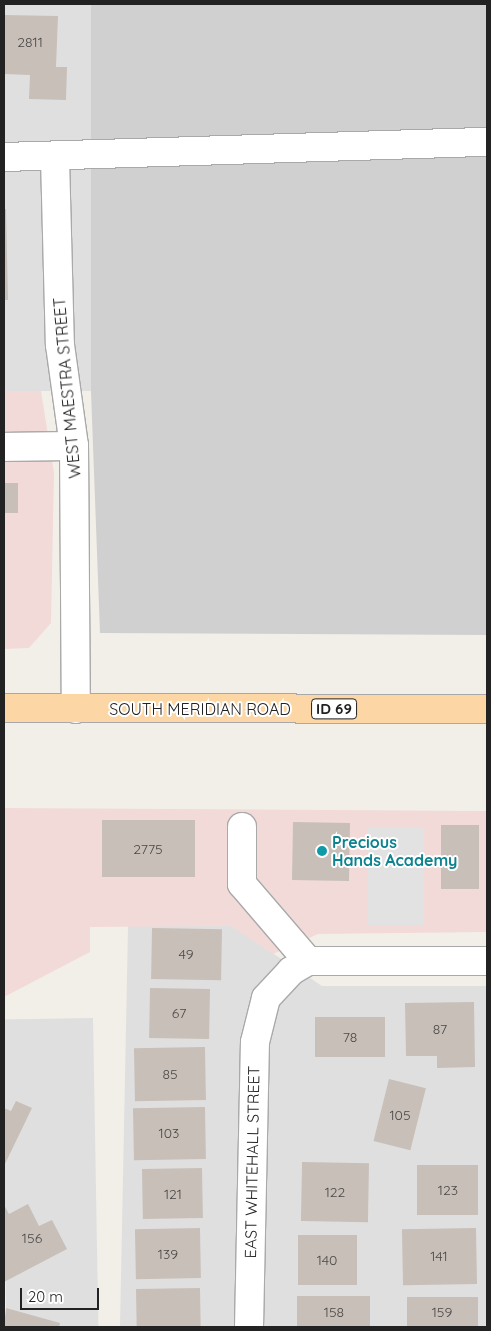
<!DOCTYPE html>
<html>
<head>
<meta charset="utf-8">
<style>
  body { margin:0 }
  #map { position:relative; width:491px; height:1331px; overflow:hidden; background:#f2efe9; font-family:Quicksand,sans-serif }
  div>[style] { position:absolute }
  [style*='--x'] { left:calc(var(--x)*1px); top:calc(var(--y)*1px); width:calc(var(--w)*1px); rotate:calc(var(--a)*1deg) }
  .residential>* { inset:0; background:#e0dfdf; transform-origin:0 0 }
  .commercial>* { inset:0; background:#f2dad9 }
  .religious>* { inset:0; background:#d0d0d0 }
  .parking>* { inset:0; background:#e2e2e2; transform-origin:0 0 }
  .building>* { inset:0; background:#c7bfb8; transform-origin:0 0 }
  .roads { filter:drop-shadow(1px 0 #a9a9a9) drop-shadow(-1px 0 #a9a9a9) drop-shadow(0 1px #a9a9a9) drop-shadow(0 -1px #a9a9a9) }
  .minor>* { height:28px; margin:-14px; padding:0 14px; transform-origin:14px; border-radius:14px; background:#fff }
  .major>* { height:28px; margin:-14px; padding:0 14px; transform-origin:14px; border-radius:14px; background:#fcd6a4 }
  .dots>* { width:14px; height:14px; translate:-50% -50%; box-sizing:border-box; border:2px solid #fff; border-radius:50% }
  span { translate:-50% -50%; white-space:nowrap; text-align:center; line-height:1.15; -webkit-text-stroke:4px #fff; paint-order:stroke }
  .number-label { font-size:14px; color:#4b4948 }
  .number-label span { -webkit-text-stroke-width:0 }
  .shield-label span { padding:1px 4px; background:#fff; border:1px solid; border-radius:4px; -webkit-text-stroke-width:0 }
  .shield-label { font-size:15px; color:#222; font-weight:700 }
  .street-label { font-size:16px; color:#222 }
  .culture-label { font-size:16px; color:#0d838f; font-weight:700 }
  .left { translate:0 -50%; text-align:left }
  .frame { position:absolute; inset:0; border:5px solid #222; pointer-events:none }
  .scale { position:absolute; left:20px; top:1288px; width:79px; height:22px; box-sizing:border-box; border:2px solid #222; border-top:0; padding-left:6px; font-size:15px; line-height:18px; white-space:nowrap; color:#222; -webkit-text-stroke:4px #fff; paint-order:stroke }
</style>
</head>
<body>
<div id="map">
  <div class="residential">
    <i style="left:4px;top:4px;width:87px;height:387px"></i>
    <i style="clip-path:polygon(128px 926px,232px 926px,322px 986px,487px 986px,487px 1327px,120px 1327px)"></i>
    <i style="left:93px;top:1018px;width:309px;height:92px;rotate:89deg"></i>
  </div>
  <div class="commercial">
    <i style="clip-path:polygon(4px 391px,41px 391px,54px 473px,51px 623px,29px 648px,4px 649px)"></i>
    <i style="clip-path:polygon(4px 808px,487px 811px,487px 932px,318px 934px,273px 954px,231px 926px,90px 927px,90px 952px,4px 997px)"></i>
  </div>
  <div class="religious">
    <i style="clip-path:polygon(91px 4px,487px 4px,487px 635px,100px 633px,91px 392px)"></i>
  </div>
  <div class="parking">
    <i style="left:424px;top:827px;width:98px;height:56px;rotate:90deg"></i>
  </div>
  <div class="building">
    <i style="clip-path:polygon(4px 15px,58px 16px,56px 67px,67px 67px,66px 100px,29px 99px,30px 75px,4px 74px)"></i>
    <i style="clip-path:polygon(4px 209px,6px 209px,8px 300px,4px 300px)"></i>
    <i style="left:4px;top:483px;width:14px;height:30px"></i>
    <i style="left:102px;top:820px;width:93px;height:57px"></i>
    <i style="left:293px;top:822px;width:57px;height:58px;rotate:1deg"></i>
    <i style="left:441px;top:825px;width:38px;height:64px"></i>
    <i style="left:152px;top:928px;width:70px;height:51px;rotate:1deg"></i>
    <i style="left:150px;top:988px;width:60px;height:50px;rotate:1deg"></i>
    <i style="clip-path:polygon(474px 1002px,475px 1067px,437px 1068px,437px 1056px,406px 1056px,405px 1003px)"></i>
    <i style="left:315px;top:1017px;width:70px;height:40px"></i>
    <i style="left:205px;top:1047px;width:53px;height:71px;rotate:89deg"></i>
    <i style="left:389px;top:1079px;width:38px;height:64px;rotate:14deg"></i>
    <i style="clip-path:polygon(16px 1101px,32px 1108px,4px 1166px,4px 1108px,11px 1111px)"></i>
    <i style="left:205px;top:1107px;width:52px;height:72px;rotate:89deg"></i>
    <i style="left:302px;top:1162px;width:67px;height:59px;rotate:1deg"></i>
    <i style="left:478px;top:1165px;width:50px;height:61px;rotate:90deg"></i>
    <i style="left:202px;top:1168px;width:50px;height:60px;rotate:89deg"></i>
    <i style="clip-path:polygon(28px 1204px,39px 1226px,52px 1220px,67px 1249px,4px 1282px,4px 1205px,9px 1214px)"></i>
    <i style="left:200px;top:1228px;width:50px;height:65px;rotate:89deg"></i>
    <i style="left:476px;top:1228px;width:56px;height:74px;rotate:89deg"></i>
    <i style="left:298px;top:1235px;width:59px;height:50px"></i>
    <i style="left:200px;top:1288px;width:39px;height:64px;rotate:89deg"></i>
    <i style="left:297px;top:1296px;width:73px;height:31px"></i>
    <i style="left:478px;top:1297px;width:30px;height:71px;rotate:90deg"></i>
    <i style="clip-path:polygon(6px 1308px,60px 1323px,59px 1327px,4px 1327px)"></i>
  </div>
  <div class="roads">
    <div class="minor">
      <i style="--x:4;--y:157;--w:483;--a:-1.8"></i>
      <i style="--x:55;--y:158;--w:187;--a:88.5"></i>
      <i style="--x:60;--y:345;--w:102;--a:82.1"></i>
      <i style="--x:74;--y:446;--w:263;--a:89.6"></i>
      <i style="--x:4;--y:447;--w:70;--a:-0.8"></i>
      <i style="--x:242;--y:827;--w:57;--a:90"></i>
      <i style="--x:242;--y:884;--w:101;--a:49.4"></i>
      <i style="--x:249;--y:1327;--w:285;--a:-88.8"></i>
      <i style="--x:255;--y:1042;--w:45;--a:-76"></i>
      <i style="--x:266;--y:998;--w:37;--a:-47"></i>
      <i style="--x:291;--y:971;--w:20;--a:-30"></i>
      <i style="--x:308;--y:961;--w:179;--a:0"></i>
    </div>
    <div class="major">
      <i style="--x:4;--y:708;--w:483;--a:0.1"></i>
    </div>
  </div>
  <div class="dots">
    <i style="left:322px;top:851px;background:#0f9aa8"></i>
  </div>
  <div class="number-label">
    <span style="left:30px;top:42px">2811</span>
    <span style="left:148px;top:849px">2775</span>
    <span style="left:186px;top:954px">49</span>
    <span style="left:179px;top:1013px">67</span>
    <span style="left:440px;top:1029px">87</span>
    <span style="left:350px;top:1037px">78</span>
    <span style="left:170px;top:1074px">85</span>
    <span style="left:400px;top:1115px">105</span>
    <span style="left:169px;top:1133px">103</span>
    <span style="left:448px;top:1190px">123</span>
    <span style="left:335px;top:1192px">122</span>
    <span style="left:173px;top:1194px">121</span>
    <span style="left:32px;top:1238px">156</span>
    <span style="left:168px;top:1254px">139</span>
    <span style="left:439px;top:1256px">141</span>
    <span style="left:327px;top:1260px">140</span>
    <span style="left:334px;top:1312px">158</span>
    <span style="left:442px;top:1312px">159</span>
  </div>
  <div class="shield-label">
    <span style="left:334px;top:709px">ID 69</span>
  </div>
  <div class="street-label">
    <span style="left:67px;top:388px;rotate:-95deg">WEST MAESTRA STREET</span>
    <span style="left:200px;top:709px">SOUTH MERIDIAN ROAD</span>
    <span style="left:252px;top:1162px;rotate:-89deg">EAST WHITEHALL STREET</span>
  </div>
  <div class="culture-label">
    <span class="left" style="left:332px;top:851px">Precious<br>Hands Academy</span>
  </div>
  <div class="frame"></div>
  <div class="scale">20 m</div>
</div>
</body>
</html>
